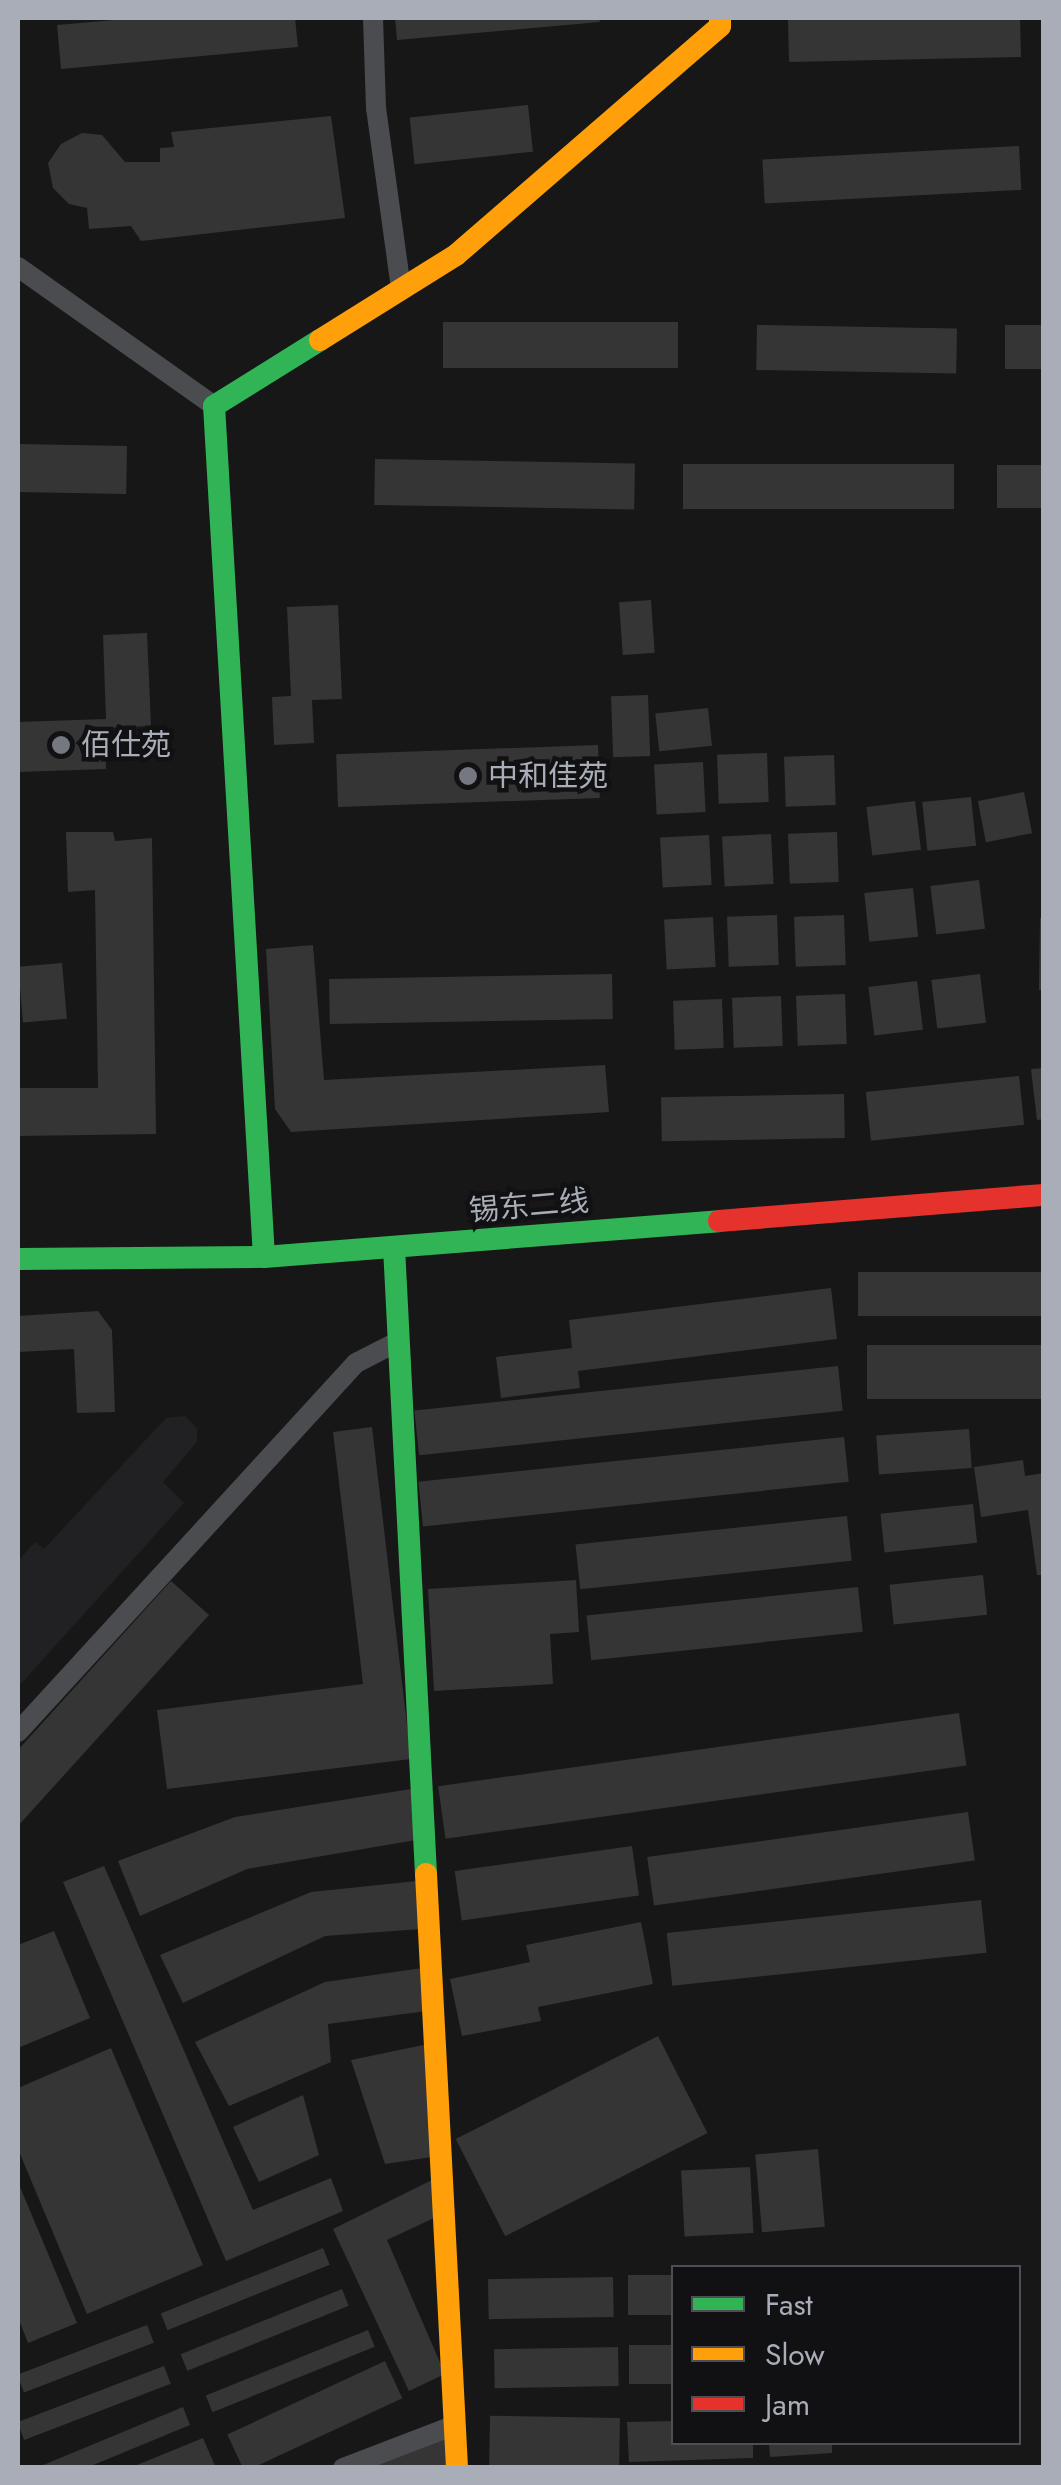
<!DOCTYPE html>
<html>
<head>
<meta charset="utf-8">
<style>
  body { margin:0 }
  #map { position:relative; width:1061px; height:2485px; overflow:hidden; background:#171717; font-family:Jost,"Noto Sans SC",sans-serif }
  div>[style] { position:absolute }
  [style*='--x'] { left:calc(var(--x)*1px); top:calc(var(--y)*1px); width:calc(var(--w)*1px); rotate:calc(var(--a)*1deg) }
  .built>* { inset:0; background:#212123 }
  .building>* { inset:0; background:#353536; transform-origin:0 0 }
  .street>* { height:20px; margin:-10px; padding:0 10px; transform-origin:10px; border-radius:10px; background:#4b4c50 }
  .fast>* { height:22px; margin:-11px; padding:0 11px; transform-origin:11px; border-radius:11px; background:#30b455 }
  .slow>* { height:22px; margin:-11px; padding:0 11px; transform-origin:11px; border-radius:11px; background:#ff9f0a }
  .jam>* { height:22px; margin:-11px; padding:0 11px; transform-origin:11px; border-radius:11px; background:#e5322d }
  .dots>* { width:28px; height:28px; translate:-50% -50%; box-sizing:border-box; border:5px solid #111113; border-radius:50% }
  span { translate:-50% -50%; white-space:nowrap; text-align:center; line-height:1.15; -webkit-text-stroke:9px #111113; paint-order:stroke }
  .poi-label { font-size:30px; color:#a8adb8 }
  .left { translate:0 -50%; text-align:left }
  .street-label { font-size:30px; color:#a8adb8 }
  .frame { position:absolute; inset:0; border:20px solid #a8adb8; pointer-events:none }
  .legend { position:absolute; left:671px; top:2265px; width:350px; height:180px; box-sizing:border-box; background:#111113; border:2px solid #4d4f55; margin:0; padding:12px 18px; list-style:none; font-size:30px; color:#a8adb8 }
  .legend li { display:flex; align-items:center; gap:20px; height:50px }
  .legend b { width:50px; border:2px solid #4d4f55 }
</style>
</head>
<body>
<div id="map">
  <div class="built">
    <i style="clip-path:polygon(185px 1416px,197px 1428px,197px 1442px,163px 1482px,184px 1503px,18px 1687px,18px 1561px,35px 1542px,44px 1549px,166px 1418px)"></i>
  </div>
  <div class="building">
    <i style="clip-path:polygon(137px 18px,295px 18px,298px 47px,61px 69px,57px 25px)"></i>
    <i style="clip-path:polygon(395px 18px,599px 18px,600px 22px,397px 40px)"></i>
    <i style="clip-path:polygon(904px 18px,1020px 18px,1021px 57px,789px 62px,788px 20px)"></i>
    <i style="left:528px;top:105px;width:47px;height:119px;rotate:84deg"></i>
    <i style="clip-path:polygon(331px 116px,345px 218px,141px 241px,131px 226px,89px 229px,87px 208px,69px 204px,53px 188px,48px 163px,61px 144px,82px 133px,102px 135px,125px 162px,160px 162px,160px 148px,174px 147px,171px 132px)"></i>
    <i style="left:1019px;top:146px;width:44px;height:257px;rotate:87deg"></i>
    <i style="left:678px;top:322px;width:46px;height:235px;rotate:90deg"></i>
    <i style="left:757px;top:325px;width:200px;height:45px;rotate:1deg"></i>
    <i style="left:1005px;top:325px;width:39px;height:44px"></i>
    <i style="left:18px;top:444px;width:109px;height:48px;rotate:1deg"></i>
    <i style="left:375px;top:459px;width:260px;height:46px;rotate:1deg"></i>
    <i style="left:683px;top:464px;width:271px;height:45px"></i>
    <i style="left:997px;top:465px;width:47px;height:43px"></i>
    <i style="left:651px;top:600px;width:53px;height:32px;rotate:86deg"></i>
    <i style="clip-path:polygon(338px 605px,342px 699px,312px 700px,314px 743px,274px 745px,272px 697px,291px 696px,287px 607px)"></i>
    <i style="clip-path:polygon(147px 633px,151px 726px,105px 728px,106px 769px,18px 772px,18px 722px,106px 719px,103px 635px)"></i>
    <i style="left:648px;top:695px;width:61px;height:37px;rotate:88deg"></i>
    <i style="left:708px;top:708px;width:38px;height:53px;rotate:84deg"></i>
    <i style="left:598px;top:745px;width:53px;height:262px;rotate:88deg"></i>
    <i style="left:767px;top:753px;width:49px;height:50px;rotate:88deg"></i>
    <i style="left:834px;top:755px;width:50px;height:50px;rotate:88deg"></i>
    <i style="left:703px;top:762px;width:50px;height:49px;rotate:87deg"></i>
    <i style="left:1024px;top:792px;width:42px;height:47px;rotate:79deg"></i>
    <i style="left:971px;top:797px;width:49px;height:49px;rotate:84deg"></i>
    <i style="left:915px;top:801px;width:49px;height:49px;rotate:83deg"></i>
    <i style="clip-path:polygon(66px 832px,113px 832px,115px 841px,152px 838px,156px 1134px,18px 1136px,18px 1088px,98px 1088px,95px 890px,68px 892px)"></i>
    <i style="left:837px;top:832px;width:50px;height:49px;rotate:88deg"></i>
    <i style="left:771px;top:834px;width:50px;height:49px;rotate:87deg"></i>
    <i style="left:709px;top:835px;width:50px;height:49px;rotate:87deg"></i>
    <i style="left:979px;top:880px;width:49px;height:49px;rotate:83deg"></i>
    <i style="left:913px;top:888px;width:49px;height:49px;rotate:84deg"></i>
    <i style="left:777px;top:915px;width:50px;height:50px;rotate:88deg"></i>
    <i style="left:844px;top:915px;width:50px;height:50px;rotate:88deg"></i>
    <i style="left:713px;top:917px;width:50px;height:49px;rotate:87deg"></i>
    <i style="clip-path:polygon(1040px 918px,1044px 918px,1044px 990px,1039px 990px)"></i>
    <i style="clip-path:polygon(313px 945px,324px 1080px,605px 1065px,609px 1112px,291px 1132px,275px 1109px,266px 949px)"></i>
    <i style="left:62px;top:963px;width:56px;height:44px;rotate:85deg"></i>
    <i style="left:612px;top:974px;width:45px;height:283px;rotate:89deg"></i>
    <i style="left:980px;top:974px;width:49px;height:49px;rotate:83deg"></i>
    <i style="left:917px;top:981px;width:49px;height:49px;rotate:83deg"></i>
    <i style="left:845px;top:994px;width:50px;height:49px;rotate:88deg"></i>
    <i style="left:781px;top:996px;width:50px;height:49px;rotate:88deg"></i>
    <i style="left:722px;top:999px;width:49px;height:49px;rotate:88deg"></i>
    <i style="clip-path:polygon(1044px 1068px,1044px 1119px,1037px 1120px,1031px 1069px)"></i>
    <i style="left:1019px;top:1076px;width:49px;height:154px;rotate:84deg"></i>
    <i style="left:844px;top:1094px;width:44px;height:183px;rotate:89deg"></i>
    <i style="left:1044px;top:1272px;width:44px;height:186px;rotate:90deg"></i>
    <i style="clip-path:polygon(831px 1288px,837px 1339px,578px 1371px,580px 1388px,501px 1398px,496px 1357px,572px 1348px,569px 1320px)"></i>
    <i style="clip-path:polygon(98px 1311px,112px 1330px,115px 1412px,77px 1413px,74px 1349px,18px 1352px,18px 1316px)"></i>
    <i style="left:1044px;top:1345px;width:54px;height:177px;rotate:90deg"></i>
    <i style="left:838px;top:1366px;width:45px;height:426px;rotate:84deg"></i>
    <i style="clip-path:polygon(372px 1427px,411px 1759px,167px 1789px,157px 1710px,363px 1684px,333px 1432px)"></i>
    <i style="left:969px;top:1429px;width:39px;height:93px;rotate:86deg"></i>
    <i style="left:844px;top:1437px;width:45px;height:428px;rotate:84deg"></i>
    <i style="clip-path:polygon(1023px 1460px,1025px 1476px,1044px 1473px,1044px 1575px,1037px 1575px,1028px 1510px,981px 1517px,974px 1467px)"></i>
    <i style="left:973px;top:1504px;width:39px;height:93px;rotate:84deg"></i>
    <i style="left:847px;top:1516px;width:45px;height:273px;rotate:84deg"></i>
    <i style="left:983px;top:1575px;width:40px;height:94px;rotate:84deg"></i>
    <i style="clip-path:polygon(576px 1580px,579px 1632px,550px 1634px,553px 1684px,434px 1691px,428px 1589px)"></i>
    <i style="clip-path:polygon(171px 1581px,209px 1615px,18px 1826px,18px 1750px)"></i>
    <i style="left:858px;top:1587px;width:45px;height:273px;rotate:84deg"></i>
    <i style="left:959px;top:1713px;width:53px;height:526px;rotate:82deg"></i>
    <i style="clip-path:polygon(411px 1789px,416px 1840px,247px 1869px,140px 1916px,118px 1861px,235px 1817px)"></i>
    <i style="left:968px;top:1812px;width:49px;height:324px;rotate:82deg"></i>
    <i style="left:632px;top:1846px;width:50px;height:179px;rotate:82deg"></i>
    <i style="clip-path:polygon(104px 1866px,253px 2210px,331px 2178px,343px 2211px,226px 2261px,63px 1882px)"></i>
    <i style="clip-path:polygon(417px 1881px,421px 1929px,325px 1936px,183px 2003px,160px 1955px,311px 1892px)"></i>
    <i style="left:981px;top:1900px;width:53px;height:316px;rotate:84deg"></i>
    <i style="clip-path:polygon(641px 1922px,653px 1984px,538px 2007px,541px 2021px,462px 2036px,450px 1979px,530px 1962px,526px 1945px)"></i>
    <i style="clip-path:polygon(54px 1931px,90px 2018px,18px 2048px,18px 1945px)"></i>
    <i style="clip-path:polygon(422px 1968px,427px 2011px,328px 2024px,331px 2062px,229px 2106px,195px 2042px,325px 1982px)"></i>
    <i style="left:658px;top:2036px;width:109px;height:227px;rotate:63deg"></i>
    <i style="clip-path:polygon(428px 2044px,432px 2157px,385px 2164px,351px 2060px)"></i>
    <i style="clip-path:polygon(111px 2048px,203px 2265px,87px 2314px,18px 2149px,18px 2088px)"></i>
    <i style="clip-path:polygon(303px 2095px,319px 2155px,259px 2182px,233px 2127px)"></i>
    <i style="left:818px;top:2149px;width:78px;height:63px;rotate:85deg"></i>
    <i style="left:750px;top:2167px;width:66px;height:69px;rotate:87deg"></i>
    <i style="clip-path:polygon(434px 2179px,434px 2218px,387px 2240px,445px 2374px,409px 2391px,333px 2229px)"></i>
    <i style="clip-path:polygon(18px 2182px,77px 2323px,28px 2343px,18px 2317px)"></i>
    <i style="left:323px;top:2248px;width:18px;height:175px;rotate:68deg"></i>
    <i style="left:674px;top:2275px;width:40px;height:46px;rotate:90deg"></i>
    <i style="left:613px;top:2277px;width:40px;height:125px;rotate:89deg"></i>
    <i style="left:342px;top:2289px;width:18px;height:174px;rotate:68deg"></i>
    <i style="left:147px;top:2325px;width:19px;height:139px;rotate:69deg"></i>
    <i style="left:368px;top:2330px;width:18px;height:175px;rotate:68deg"></i>
    <i style="left:674px;top:2345px;width:39px;height:45px;rotate:90deg"></i>
    <i style="left:618px;top:2347px;width:39px;height:124px;rotate:89deg"></i>
    <i style="left:385px;top:2361px;width:41px;height:174px;rotate:65deg"></i>
    <i style="left:164px;top:2366px;width:19px;height:157px;rotate:69deg"></i>
    <i style="clip-path:polygon(183px 2407px,190px 2425px,86px 2468px,36px 2468px)"></i>
    <i style="left:620px;top:2418px;width:50px;height:130px;rotate:91deg"></i>
    <i style="clip-path:polygon(674px 2421px,674px 2442px,753px 2442px,753px 2458px,629px 2462px,627px 2422px)"></i>
    <i style="clip-path:polygon(448px 2436px,449px 2468px,368px 2467px)"></i>
    <i style="clip-path:polygon(203px 2438px,216px 2468px,132px 2468px,132px 2467px)"></i>
    <i style="clip-path:polygon(769px 2442px,832px 2442px,832px 2453px,770px 2457px)"></i>
  </div>
  <div class="street">
    <i style="--x:373;--y:18;--w:90;--a:88.1"></i>
    <i style="--x:376;--y:108;--w:183;--a:82.1"></i>
    <i style="--x:18;--y:267;--w:240;--a:35.3"></i>
    <i style="--x:18;--y:1732;--w:500;--a:-47.51"></i>
    <i style="--x:356;--y:1363;--w:48;--a:-27.1"></i>
    <i style="--x:343;--y:2468;--w:120;--a:-21"></i>
  </div>
  <div class="fast">
    <i style="--x:394;--y:1247;--w:628;--a:87.08"></i>
    <i style="--x:264;--y:1257;--w:852;--a:-93.36"></i>
    <i style="--x:214;--y:406;--w:125;--a:-31.9"></i>
    <i style="--x:18;--y:1259;--w:246;--a:-0.5"></i>
    <i style="--x:264;--y:1257;--w:456;--a:-4.5"></i>
  </div>
  <div class="slow">
    <i style="--x:320;--y:340;--w:160;--a:-32"></i>
    <i style="--x:456;--y:255;--w:349;--a:-40.9"></i>
    <i style="--x:720;--y:26;--w:8;--a:-90"></i>
    <i style="--x:426;--y:1874;--w:595;--a:87.01"></i>
  </div>
  <div class="jam">
    <i style="--x:719;--y:1221;--w:326;--a:-4.6"></i>
  </div>
  <div class="dots">
    <i style="left:61px;top:745px;background:#757880"></i>
    <i style="left:468px;top:776px;background:#757880"></i>
  </div>
  <div class="poi-label">
    <span class="left" style="left:81px;top:745px">佰仕苑</span>
    <span class="left" style="left:488px;top:776px">中和佳苑</span>
  </div>
  <div class="street-label">
    <span style="left:529px;top:1206px;rotate:-5deg">锡东二线</span>
  </div>
  <div class="frame"></div>
  <ul class="legend">
  <li><b style="height:12px;background:#30b455"></b>Fast</li>
  <li><b style="height:12px;background:#ff9f0a"></b>Slow</li>
  <li><b style="height:12px;background:#e5322d"></b>Jam</li>
  </ul>
</div>
</body>
</html>
